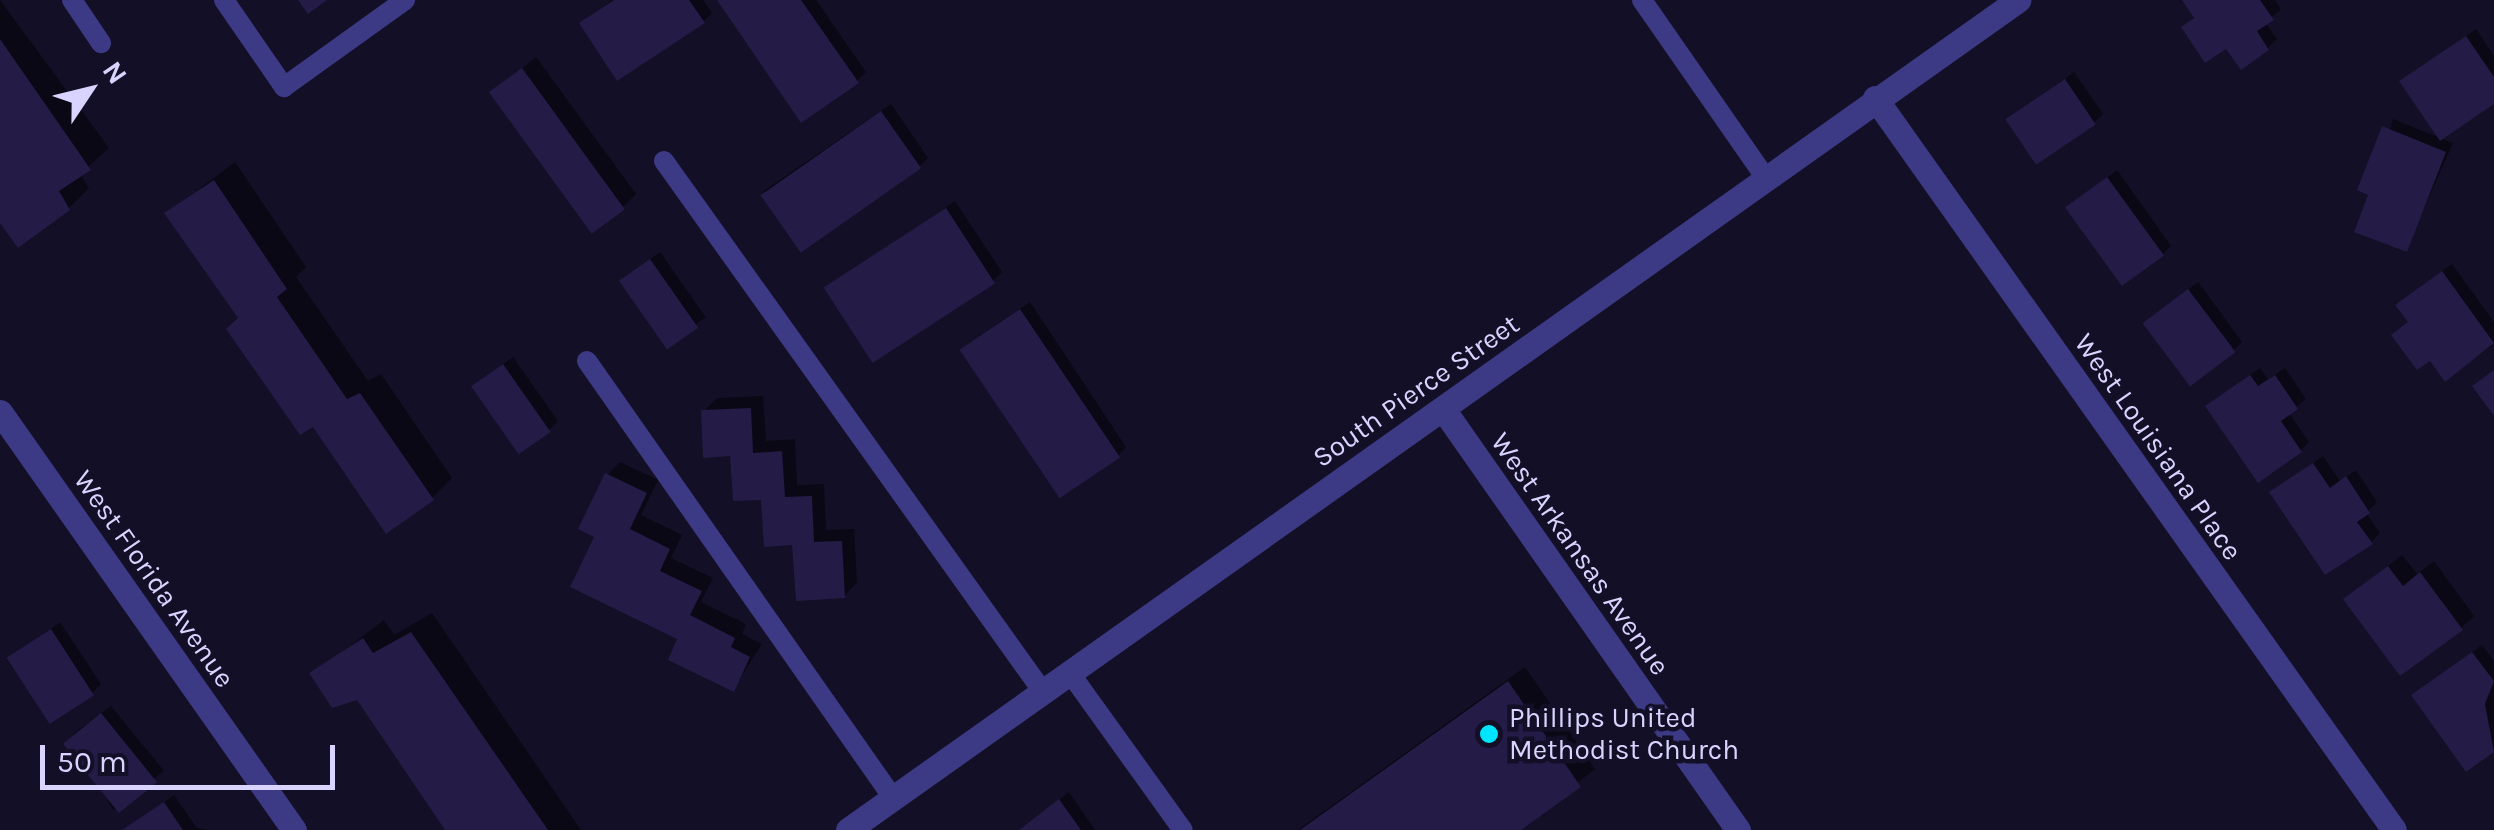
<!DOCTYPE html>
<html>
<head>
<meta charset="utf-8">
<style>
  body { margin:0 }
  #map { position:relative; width:2494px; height:830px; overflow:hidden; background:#130f26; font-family:Karla,sans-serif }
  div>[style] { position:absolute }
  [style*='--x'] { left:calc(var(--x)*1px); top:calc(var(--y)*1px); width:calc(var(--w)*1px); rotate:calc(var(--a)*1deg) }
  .shadow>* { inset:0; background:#0007; transform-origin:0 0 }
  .building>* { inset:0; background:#241b47; transform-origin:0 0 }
  .service>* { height:20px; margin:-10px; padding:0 10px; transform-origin:10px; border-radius:10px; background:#3d3a85 }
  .minor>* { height:25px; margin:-12.5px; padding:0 12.5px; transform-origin:12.5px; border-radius:12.5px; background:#3d3a85 }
  .tertiary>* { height:25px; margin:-12.5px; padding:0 12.5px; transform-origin:12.5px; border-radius:12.5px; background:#3d3a85 }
  .dots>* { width:28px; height:28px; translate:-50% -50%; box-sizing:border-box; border:5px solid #130f26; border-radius:50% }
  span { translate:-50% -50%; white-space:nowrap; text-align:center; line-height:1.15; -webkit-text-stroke:9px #130f26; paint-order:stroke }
  .street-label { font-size:28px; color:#d9d4ff }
  .poi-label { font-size:28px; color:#d9d4ff }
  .left { translate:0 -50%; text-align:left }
  .north { position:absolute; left:40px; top:40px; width:100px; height:100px; -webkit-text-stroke:8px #130f26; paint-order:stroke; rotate:55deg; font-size:28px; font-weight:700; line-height:40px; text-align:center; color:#d9d4ff }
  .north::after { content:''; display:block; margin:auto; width:35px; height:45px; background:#d9d4ff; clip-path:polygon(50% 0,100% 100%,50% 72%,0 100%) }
  .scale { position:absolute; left:40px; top:745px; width:295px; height:45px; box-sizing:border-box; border:5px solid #d9d4ff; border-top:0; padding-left:12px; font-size:30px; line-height:35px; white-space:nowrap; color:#d9d4ff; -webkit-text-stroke:8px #130f26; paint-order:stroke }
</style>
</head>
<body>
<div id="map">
  <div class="shadow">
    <i style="clip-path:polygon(0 0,109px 148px,80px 174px,89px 188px,69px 208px,0 219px)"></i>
    <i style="clip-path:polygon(612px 0,703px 0,712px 13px,703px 22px,582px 23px)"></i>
    <i style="clip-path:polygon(720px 0,816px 0,866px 72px,857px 81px)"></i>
    <i style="clip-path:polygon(2185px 0,2275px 0,2281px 9px,2265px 22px,2277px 39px,2268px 48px,2227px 45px,2184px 27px,2196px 16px)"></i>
    <i style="clip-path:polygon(2476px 29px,2494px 56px,2494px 101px,2402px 81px)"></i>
    <i style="clip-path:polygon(536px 57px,636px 194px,623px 207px,493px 92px)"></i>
    <i style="clip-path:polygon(2074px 72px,2103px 114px,2094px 123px,2008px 120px)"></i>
    <i style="clip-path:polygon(891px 104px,928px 158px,919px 167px,761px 193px)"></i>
    <i style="clip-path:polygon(2393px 119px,2453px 143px,2406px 249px,2371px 193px)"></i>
    <i style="clip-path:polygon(235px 162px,306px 267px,296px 277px,368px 381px,381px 374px,452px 478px,432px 498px,241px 317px,167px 213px)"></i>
    <i style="clip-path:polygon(2117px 170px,2171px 246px,2163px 254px,2068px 208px)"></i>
    <i style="clip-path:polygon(955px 201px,1002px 272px,993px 281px,839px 284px)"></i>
    <i style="left:660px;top:252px;width:80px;height:48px;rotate:55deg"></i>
    <i style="clip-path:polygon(2452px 264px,2494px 322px,2494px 344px,2446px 379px,2410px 321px,2407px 297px)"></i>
    <i style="clip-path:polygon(2198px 282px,2242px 342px,2233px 351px,2145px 323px)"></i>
    <i style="clip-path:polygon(1030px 302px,1126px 447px,1118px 456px,962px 348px)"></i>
    <i style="clip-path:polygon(513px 357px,558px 421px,549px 430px,483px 378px)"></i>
    <i style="clip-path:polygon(2260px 368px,2268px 379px,2285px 368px,2306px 399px,2289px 413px,2309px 442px,2301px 450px,2208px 406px)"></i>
    <i style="clip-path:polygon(763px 396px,766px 441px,795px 439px,797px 485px,824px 484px,826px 530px,854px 529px,857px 583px,844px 596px,704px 411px,717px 398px)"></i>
    <i style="clip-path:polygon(2323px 456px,2340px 481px,2356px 470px,2377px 502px,2366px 513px,2380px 533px,2371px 542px,2272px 493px)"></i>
    <i style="clip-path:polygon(620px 462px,658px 480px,641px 515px,682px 535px,671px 558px,713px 578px,701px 602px,746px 624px,742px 634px,762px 644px,733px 689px,598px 535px,607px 475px)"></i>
    <i style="clip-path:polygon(2402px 555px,2417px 574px,2434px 561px,2474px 616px,2461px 628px,2346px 599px)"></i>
    <i style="clip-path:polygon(432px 613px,581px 830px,448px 830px,358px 697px,313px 674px,384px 620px,394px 635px)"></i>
    <i style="clip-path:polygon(60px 622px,101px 684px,92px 693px,10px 659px)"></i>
    <i style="clip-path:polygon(2482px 645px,2494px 661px,2494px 749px,2467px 769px,2423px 687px)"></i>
    <i style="clip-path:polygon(1525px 667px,1595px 769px,1517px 830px,1298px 830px)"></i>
    <i style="clip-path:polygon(111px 706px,164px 771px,113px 810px,73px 734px)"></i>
    <i style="clip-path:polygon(1069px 792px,1095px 830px,1020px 830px)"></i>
    <i style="clip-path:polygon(174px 795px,197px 828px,209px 830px,127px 830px)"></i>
  </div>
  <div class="building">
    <i style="clip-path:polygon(298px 0,327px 0,308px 14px)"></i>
    <i style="clip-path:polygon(614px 0,689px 0,705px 23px,617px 81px,579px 23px)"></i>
    <i style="clip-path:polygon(717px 0,801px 0,859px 83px,801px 123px)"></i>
    <i style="clip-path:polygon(2182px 0,2260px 0,2274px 20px,2257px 31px,2269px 50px,2241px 70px,2226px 49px,2205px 63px,2181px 27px,2194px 18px)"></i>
    <i style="clip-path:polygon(2466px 36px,2494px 77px,2494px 104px,2440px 141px,2399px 81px)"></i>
    <i style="clip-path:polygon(0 39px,91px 170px,59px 191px,70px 210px,18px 248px,0 223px)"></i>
    <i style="left:522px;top:68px;width:175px;height:41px;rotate:54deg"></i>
    <i style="left:2065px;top:79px;width:55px;height:72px;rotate:56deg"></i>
    <i style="left:881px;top:111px;width:70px;height:147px;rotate:55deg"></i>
    <i style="clip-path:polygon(2382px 126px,2446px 152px,2407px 252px,2354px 232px,2368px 195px,2357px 190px)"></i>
    <i style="left:2107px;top:177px;width:97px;height:52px;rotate:54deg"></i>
    <i style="clip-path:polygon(214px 180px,287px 289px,277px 297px,347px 399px,360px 393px,434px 500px,386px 534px,313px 427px,300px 435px,226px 329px,238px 318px,164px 213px)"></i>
    <i style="left:946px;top:208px;width:90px;height:146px;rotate:57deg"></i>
    <i style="left:650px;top:259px;width:84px;height:38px;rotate:55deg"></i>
    <i style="clip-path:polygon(2442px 271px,2494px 343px,2445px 382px,2430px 361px,2417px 370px,2391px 335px,2408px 322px,2395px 305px)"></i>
    <i style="left:2188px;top:289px;width:79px;height:57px;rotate:53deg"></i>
    <i style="left:1020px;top:309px;width:179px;height:73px;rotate:56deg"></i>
    <i style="left:503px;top:364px;width:83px;height:39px;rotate:55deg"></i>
    <i style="clip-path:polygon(2494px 370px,2494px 416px,2472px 386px)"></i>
    <i style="clip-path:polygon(2250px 375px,2258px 386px,2275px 375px,2298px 409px,2281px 421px,2302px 452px,2258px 483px,2205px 406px)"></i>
    <i style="clip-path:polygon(751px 408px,753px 453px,782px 451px,785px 497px,812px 496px,814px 542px,842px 541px,845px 598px,796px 601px,792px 545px,764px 547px,761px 500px,733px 501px,730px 456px,703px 458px,701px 410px)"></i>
    <i style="clip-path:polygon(2313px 463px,2330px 488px,2346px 476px,2370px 513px,2357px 522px,2373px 544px,2325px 575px,2269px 492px)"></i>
    <i style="clip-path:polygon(605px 473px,647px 493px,630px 529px,670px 549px,660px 571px,702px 591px,690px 615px,735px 638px,731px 647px,750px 657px,734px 692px,668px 660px,677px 639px,570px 587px,594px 537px,578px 529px)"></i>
    <i style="clip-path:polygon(2388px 566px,2403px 586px,2420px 572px,2463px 630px,2400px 676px,2343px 599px)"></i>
    <i style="left:51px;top:629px;width:79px;height:53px;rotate:57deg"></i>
    <i style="clip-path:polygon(411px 632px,548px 830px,445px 830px,357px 700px,332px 708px,309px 673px,363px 638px,373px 653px)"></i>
    <i style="clip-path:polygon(2472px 652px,2494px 681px,2485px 704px,2494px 752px,2466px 772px,2411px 695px)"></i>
    <i style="clip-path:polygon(1508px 681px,1581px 787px,1521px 830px,1300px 830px)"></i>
    <i style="left:101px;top:713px;width:89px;height:49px;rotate:51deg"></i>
    <i style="clip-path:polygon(1059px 799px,1081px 830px,1019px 830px)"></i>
    <i style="clip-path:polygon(164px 802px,183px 830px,122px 830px)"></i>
  </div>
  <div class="service">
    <i style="--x:72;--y:0;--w:52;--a:56"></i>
    <i style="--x:224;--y:0;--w:106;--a:55.4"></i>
    <i style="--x:284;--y:87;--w:149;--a:-35.7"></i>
    <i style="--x:1642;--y:0;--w:216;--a:55.2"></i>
    <i style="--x:664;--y:161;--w:652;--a:54.48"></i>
    <i style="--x:587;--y:361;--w:533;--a:55"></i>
    <i style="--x:1070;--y:673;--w:193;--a:54.3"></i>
  </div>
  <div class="minor">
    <i style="--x:1875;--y:98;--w:897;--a:54.66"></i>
    <i style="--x:1443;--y:409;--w:514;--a:54.98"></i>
  </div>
  <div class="tertiary">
    <i style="--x:0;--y:412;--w:511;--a:54.88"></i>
    <i style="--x:848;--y:830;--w:1435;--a:-35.35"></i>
  </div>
  <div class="dots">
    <i style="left:1489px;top:734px;background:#00e5ff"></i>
  </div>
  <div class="street-label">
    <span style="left:1416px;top:391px;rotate:-35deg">South Pierce Street</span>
    <span style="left:2158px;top:447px;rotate:55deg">West Louisiana Place</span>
    <span style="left:1580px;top:554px;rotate:55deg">West Arkansas Avenue</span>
    <span style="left:154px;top:579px;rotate:55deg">West Florida Avenue</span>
  </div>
  <div class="poi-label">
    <span class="left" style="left:1509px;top:734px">Phillips United<br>Methodist Church</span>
  </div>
  <div class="north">N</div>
  <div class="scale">50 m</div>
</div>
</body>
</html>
